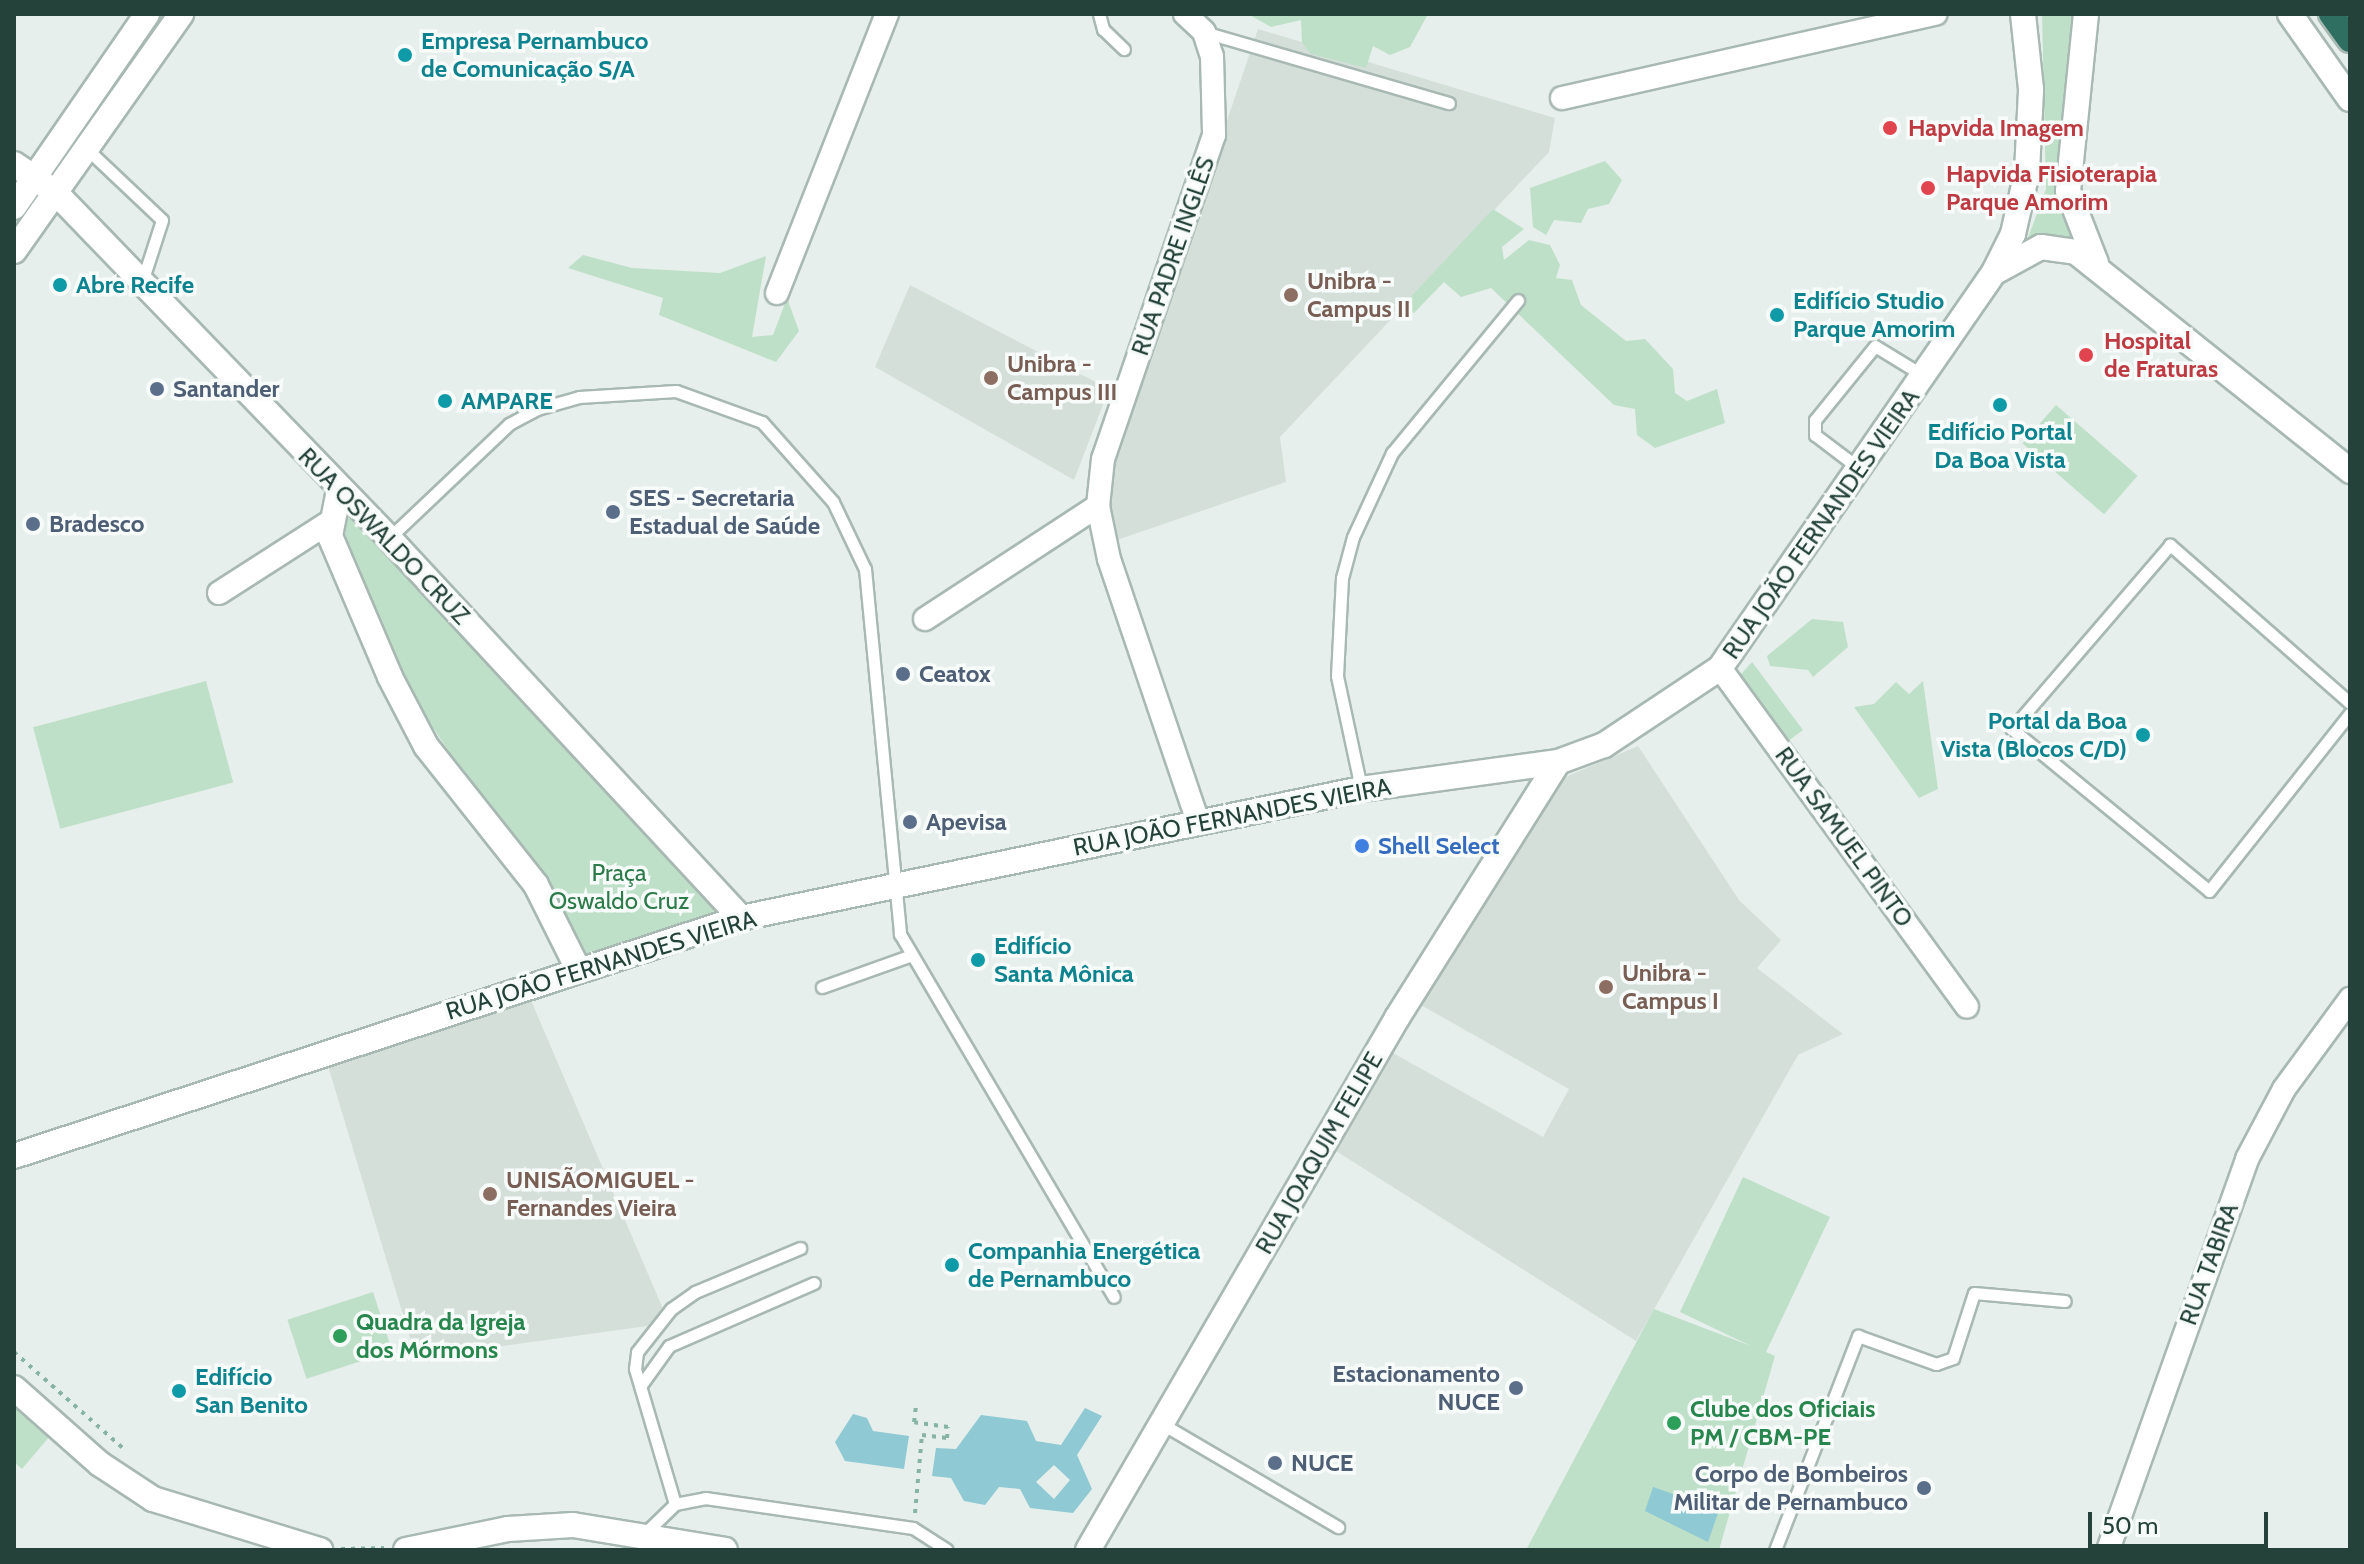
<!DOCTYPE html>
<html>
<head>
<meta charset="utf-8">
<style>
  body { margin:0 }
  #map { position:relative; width:2364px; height:1564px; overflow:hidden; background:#e6efeb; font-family:Cabin,sans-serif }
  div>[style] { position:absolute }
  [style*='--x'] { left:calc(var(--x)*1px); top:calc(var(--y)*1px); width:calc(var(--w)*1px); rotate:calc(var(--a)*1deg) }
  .built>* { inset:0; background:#d4dfda }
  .green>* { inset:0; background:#bfe0c8; transform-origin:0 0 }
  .water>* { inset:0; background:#8ec9d4 }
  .path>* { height:4px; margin-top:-2px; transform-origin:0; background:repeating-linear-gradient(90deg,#86b3a5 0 4px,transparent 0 10px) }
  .roads { filter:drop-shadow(2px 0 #a8b8b2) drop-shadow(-2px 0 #a8b8b2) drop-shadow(0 2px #a8b8b2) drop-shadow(0 -2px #a8b8b2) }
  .lane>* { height:11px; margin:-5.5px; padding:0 5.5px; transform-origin:5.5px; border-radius:5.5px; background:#fff }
  .street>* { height:22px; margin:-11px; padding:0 11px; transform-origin:11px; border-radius:11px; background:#fff }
  .secondary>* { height:24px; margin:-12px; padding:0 12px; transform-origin:12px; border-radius:12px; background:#fff }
  .highway>* { height:24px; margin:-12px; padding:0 12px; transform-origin:12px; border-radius:12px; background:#2f6f62 }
  .dots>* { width:22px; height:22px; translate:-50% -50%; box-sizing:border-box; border:4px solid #f7fbf9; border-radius:50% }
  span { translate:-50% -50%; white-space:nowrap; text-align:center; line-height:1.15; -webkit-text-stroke:7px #f7fbf9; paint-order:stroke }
  .culture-label { font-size:24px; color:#0d838f; font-weight:700 }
  .left { translate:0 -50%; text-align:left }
  .right { translate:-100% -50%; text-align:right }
  .health-label { font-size:24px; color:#be3a42; font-weight:700 }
  .street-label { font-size:24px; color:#24423a }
  .education-label { font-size:24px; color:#785e54; font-weight:700 }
  .service-label { font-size:24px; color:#4e5e75; font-weight:700 }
  .shop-label { font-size:24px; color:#366cbe; font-weight:700 }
  .park-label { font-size:24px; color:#2d7a4b }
  .leisure-label { font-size:24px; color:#27864d; font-weight:700 }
  .frame { position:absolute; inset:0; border:16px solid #24423a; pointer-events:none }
  .scale { position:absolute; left:2088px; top:1512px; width:180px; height:36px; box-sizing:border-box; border:4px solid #24423a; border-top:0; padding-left:10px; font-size:24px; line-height:28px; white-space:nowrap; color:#24423a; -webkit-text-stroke:6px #f7fbf9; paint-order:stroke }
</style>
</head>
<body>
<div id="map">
  <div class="built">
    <i style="clip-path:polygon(1258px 29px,1555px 118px,1549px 152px,1280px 437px,1286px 482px,1114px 541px,1105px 504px,1116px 449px)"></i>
    <i style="clip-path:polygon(910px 285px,1109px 389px,1074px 480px,875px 367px)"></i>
    <i style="clip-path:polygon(1638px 746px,1739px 900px,1781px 940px,1757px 968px,1843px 1034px,1798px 1055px,1636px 1341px,1336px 1151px,1393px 1053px,1543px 1137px,1569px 1089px,1421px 1005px,1549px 784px)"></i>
    <i style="clip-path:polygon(530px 998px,669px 1323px,416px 1358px,328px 1066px)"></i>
  </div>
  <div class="green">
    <i style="clip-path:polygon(1248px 14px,1428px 14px,1410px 47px,1390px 55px,1373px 46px,1366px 68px,1311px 54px,1302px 43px,1301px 20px,1271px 27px)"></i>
    <i style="clip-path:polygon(2042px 14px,2076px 14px,2082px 250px,2046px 235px,2025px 246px,2046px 189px)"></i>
    <i style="clip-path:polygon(1605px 161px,1622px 180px,1609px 204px,1588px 209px,1581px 223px,1554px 220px,1546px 235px,1533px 227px,1530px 188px)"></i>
    <i style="clip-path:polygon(1493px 209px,1524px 229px,1502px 247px,1504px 260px,1529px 240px,1550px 245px,1560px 265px,1556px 278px,1572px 280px,1581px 305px,1626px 341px,1645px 339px,1673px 369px,1675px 393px,1687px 401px,1717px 389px,1725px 423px,1655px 448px,1637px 435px,1635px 409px,1614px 405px,1491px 288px,1461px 297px,1444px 282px,1414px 313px,1403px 305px)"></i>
    <i style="clip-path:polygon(583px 255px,632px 268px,720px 273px,766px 256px,752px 337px,773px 335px,787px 298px,799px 331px,776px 362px,659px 315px,663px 298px,568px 268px)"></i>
    <i style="left:2056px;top:405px;width:108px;height:51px;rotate:41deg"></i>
    <i style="clip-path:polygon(344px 506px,715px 904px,713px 916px,591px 959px,585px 954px,544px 872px,480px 799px,409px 691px,334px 519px)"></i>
    <i style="clip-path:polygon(1812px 619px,1843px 622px,1848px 647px,1813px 677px,1808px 670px,1770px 666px,1767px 656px)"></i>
    <i style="clip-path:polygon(1752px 662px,1803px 730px,1787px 742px,1736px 680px)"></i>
    <i style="left:206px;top:681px;width:105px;height:179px;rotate:75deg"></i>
    <i style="clip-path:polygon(1923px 681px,1938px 789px,1919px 798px,1854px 707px,1874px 704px,1896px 682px,1909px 694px)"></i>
    <i style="clip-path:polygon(1743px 1177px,1830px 1217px,1766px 1352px,1775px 1356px,1719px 1550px,1526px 1550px,1654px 1309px,1751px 1346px,1680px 1312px)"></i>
    <i style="left:373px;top:1292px;width:62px;height:90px;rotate:72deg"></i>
    <i style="clip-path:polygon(14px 1405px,49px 1437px,22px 1469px,14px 1462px)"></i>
  </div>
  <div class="water">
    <i style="clip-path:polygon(evenodd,1085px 1408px,1102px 1416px,1077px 1455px,1092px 1489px,1073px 1513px,1030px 1508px,1020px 1489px,999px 1487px,985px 1505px,964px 1501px,951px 1478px,932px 1476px,936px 1448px,956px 1449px,981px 1415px,1027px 1421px,1036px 1441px,1061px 1445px,1085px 1408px,1054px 1465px,1070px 1480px,1054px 1499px,1036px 1482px,1054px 1465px)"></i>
    <i style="clip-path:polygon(853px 1414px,867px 1418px,873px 1431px,909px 1436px,904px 1469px,845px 1461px,835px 1442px)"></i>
    <i style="clip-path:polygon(1653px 1487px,1719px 1510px,1708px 1542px,1645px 1511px)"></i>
  </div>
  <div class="path">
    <i style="--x:14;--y:1352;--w:145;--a:41.4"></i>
    <i style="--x:915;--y:1513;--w:78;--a:-84.9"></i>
    <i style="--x:922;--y:1435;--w:25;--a:7"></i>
    <i style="--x:947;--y:1438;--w:11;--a:-85"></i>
    <i style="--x:948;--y:1427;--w:34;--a:-172"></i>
    <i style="--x:914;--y:1422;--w:16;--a:-83"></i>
    <i style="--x:341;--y:1549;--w:43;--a:-1.3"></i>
  </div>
  <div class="roads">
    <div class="lane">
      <i style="--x:1099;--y:14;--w:16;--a:75"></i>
      <i style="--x:1103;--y:29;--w:29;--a:44"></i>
      <i style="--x:1204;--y:32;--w:255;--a:16.2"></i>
      <i style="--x:87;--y:149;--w:103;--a:43.4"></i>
      <i style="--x:162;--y:220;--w:65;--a:107.9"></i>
      <i style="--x:1860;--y:469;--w:56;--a:-142.9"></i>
      <i style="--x:1815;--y:435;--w:15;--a:-90"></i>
      <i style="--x:1815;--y:420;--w:95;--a:-51"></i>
      <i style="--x:1875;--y:346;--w:57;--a:31.5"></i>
      <i style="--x:389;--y:538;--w:166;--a:-43.5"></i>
      <i style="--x:509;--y:424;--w:32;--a:-28"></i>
      <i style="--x:537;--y:409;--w:44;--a:-15.9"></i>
      <i style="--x:579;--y:397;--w:97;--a:-3.5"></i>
      <i style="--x:676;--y:391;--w:91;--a:19.8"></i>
      <i style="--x:762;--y:422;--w:107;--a:48.4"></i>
      <i style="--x:833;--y:502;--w:74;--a:64.5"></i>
      <i style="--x:865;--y:569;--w:367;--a:84.5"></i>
      <i style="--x:900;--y:934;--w:421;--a:59.5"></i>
      <i style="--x:2350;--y:703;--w:240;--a:-138.7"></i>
      <i style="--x:2170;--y:545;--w:243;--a:130.7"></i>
      <i style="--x:2012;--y:729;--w:255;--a:39.4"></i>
      <i style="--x:2209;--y:891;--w:227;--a:-51.6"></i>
      <i style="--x:1361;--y:788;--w:115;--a:-102.1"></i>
      <i style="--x:1337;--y:676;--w:98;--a:-87.1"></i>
      <i style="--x:1342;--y:578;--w:42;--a:-75"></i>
      <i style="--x:1353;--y:537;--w:93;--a:-65.1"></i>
      <i style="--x:1392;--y:453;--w:198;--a:-50.5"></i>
      <i style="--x:822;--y:987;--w:92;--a:-19.6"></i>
      <i style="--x:641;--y:1385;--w:48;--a:-54.3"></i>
      <i style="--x:669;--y:1346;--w:158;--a:-23.5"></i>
      <i style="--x:1164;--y:1425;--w:202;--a:30.4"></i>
      <i style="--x:675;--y:1504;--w:141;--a:-106.5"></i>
      <i style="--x:635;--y:1369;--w:17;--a:-83"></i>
      <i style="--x:637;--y:1352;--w:55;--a:-51.7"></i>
      <i style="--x:671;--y:1309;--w:29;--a:-35"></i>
      <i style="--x:695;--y:1292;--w:114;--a:-22.7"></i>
      <i style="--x:643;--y:1535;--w:45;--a:-44.1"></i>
      <i style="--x:675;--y:1504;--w:31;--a:-11"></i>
      <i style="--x:705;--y:1498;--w:210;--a:8.2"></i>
      <i style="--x:913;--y:1528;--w:40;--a:32.9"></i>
      <i style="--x:1775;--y:1550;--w:230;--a:-68.8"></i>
      <i style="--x:1858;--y:1336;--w:83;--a:19.7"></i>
      <i style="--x:1936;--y:1364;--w:18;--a:-19"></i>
      <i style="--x:1953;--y:1358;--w:68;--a:-72.1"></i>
      <i style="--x:1974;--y:1293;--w:91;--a:5"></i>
    </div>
    <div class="street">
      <i style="--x:1185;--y:14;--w:26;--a:43"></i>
      <i style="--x:1204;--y:32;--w:25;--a:72"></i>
      <i style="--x:1212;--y:56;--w:79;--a:88.5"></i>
      <i style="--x:1214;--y:135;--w:342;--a:108.9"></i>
      <i style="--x:1103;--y:459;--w:47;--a:96.1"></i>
      <i style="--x:1098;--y:506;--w:54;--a:78.3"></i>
      <i style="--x:1109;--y:559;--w:278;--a:71.3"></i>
      <i style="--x:1562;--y:98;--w:383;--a:-12.7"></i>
      <i style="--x:777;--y:293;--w:300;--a:-68.5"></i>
      <i style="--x:219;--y:593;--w:130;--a:-32.7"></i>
      <i style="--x:925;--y:619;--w:207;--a:-33.2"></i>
      <i style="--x:1720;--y:668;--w:419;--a:53.9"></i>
      <i style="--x:2108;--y:1550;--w:415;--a:-70.4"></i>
      <i style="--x:2247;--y:1159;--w:79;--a:-62.1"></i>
      <i style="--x:2284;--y:1089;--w:112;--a:-53.7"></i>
    </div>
    <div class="secondary">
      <i style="--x:2086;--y:14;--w:178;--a:95.8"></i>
      <i style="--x:2068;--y:191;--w:77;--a:68.7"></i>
      <i style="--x:2290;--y:14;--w:104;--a:54.8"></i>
      <i style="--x:14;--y:164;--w:50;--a:34.3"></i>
      <i style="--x:55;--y:192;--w:481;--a:46"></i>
      <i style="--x:389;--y:538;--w:518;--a:47.19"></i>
      <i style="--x:14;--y:207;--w:234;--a:-55.4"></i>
      <i style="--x:14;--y:251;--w:290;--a:-54.8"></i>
      <i style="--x:1997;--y:271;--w:50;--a:-28.6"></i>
      <i style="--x:2041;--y:247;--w:35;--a:8"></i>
      <i style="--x:2076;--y:252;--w:351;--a:38.6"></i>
      <i style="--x:339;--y:490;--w:47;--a:101.1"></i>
      <i style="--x:330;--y:536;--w:153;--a:66.9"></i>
      <i style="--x:390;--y:677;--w:78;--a:62.4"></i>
      <i style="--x:426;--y:746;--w:177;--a:51.6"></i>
      <i style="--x:536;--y:885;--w:94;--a:63.4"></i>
      <i style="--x:14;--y:1156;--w:765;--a:-18.13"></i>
      <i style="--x:741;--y:918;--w:633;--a:-11.75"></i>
      <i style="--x:1361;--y:789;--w:199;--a:-7.8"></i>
      <i style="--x:1558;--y:762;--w:49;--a:-20.3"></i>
      <i style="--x:1604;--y:745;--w:139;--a:-33.6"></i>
      <i style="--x:1720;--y:668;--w:482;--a:-55.3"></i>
      <i style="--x:1994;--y:272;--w:42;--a:-63.4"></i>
      <i style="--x:2013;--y:234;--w:64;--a:-77.3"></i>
      <i style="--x:2027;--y:172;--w:83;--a:-87.2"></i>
      <i style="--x:2031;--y:89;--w:75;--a:-96.1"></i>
      <i style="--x:14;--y:1388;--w:115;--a:41.5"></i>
      <i style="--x:100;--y:1464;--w:64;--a:33.4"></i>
      <i style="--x:153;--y:1499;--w:175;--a:17"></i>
      <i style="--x:406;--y:1550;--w:104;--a:-11.6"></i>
      <i style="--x:508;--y:1529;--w:65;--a:-3.5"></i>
      <i style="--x:573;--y:1525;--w:154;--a:9.3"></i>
      <i style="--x:1088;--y:1550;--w:615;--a:-59.85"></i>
      <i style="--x:1397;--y:1018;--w:302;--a:-57.8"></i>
    </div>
    <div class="highway">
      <i style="--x:2331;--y:14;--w:32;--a:54"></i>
    </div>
  </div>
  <div class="dots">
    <i style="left:405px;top:55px;background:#0f9aa8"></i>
    <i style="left:1890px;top:128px;background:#e0444e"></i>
    <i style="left:1928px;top:188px;background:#e0444e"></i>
    <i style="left:60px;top:285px;background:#0f9aa8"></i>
    <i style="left:1291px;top:295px;background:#8d6e63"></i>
    <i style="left:1777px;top:315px;background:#0f9aa8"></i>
    <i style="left:2086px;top:355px;background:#e0444e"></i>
    <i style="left:991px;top:378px;background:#8d6e63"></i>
    <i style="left:157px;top:389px;background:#5c6f8a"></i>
    <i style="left:445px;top:401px;background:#0f9aa8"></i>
    <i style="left:2000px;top:405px;background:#0f9aa8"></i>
    <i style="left:613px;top:512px;background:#5c6f8a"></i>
    <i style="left:33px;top:524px;background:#5c6f8a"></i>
    <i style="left:903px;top:674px;background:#5c6f8a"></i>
    <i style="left:2143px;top:735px;background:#0f9aa8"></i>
    <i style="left:910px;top:822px;background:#5c6f8a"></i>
    <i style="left:1362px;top:846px;background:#3f7fe0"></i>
    <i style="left:978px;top:960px;background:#0f9aa8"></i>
    <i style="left:1606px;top:987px;background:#8d6e63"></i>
    <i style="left:490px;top:1194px;background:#8d6e63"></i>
    <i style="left:952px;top:1265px;background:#0f9aa8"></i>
    <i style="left:340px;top:1336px;background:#2e9e5b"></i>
    <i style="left:1516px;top:1388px;background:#5c6f8a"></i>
    <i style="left:179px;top:1391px;background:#0f9aa8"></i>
    <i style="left:1674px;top:1423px;background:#2e9e5b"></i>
    <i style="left:1275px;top:1463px;background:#5c6f8a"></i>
    <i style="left:1924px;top:1488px;background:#5c6f8a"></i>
  </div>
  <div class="culture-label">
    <span class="left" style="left:421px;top:55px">Empresa Pernambuco<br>de Comunicação S/A</span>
    <span class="left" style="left:76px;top:285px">Abre Recife</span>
    <span class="left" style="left:1793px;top:315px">Edifício Studio<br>Parque Amorim</span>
    <span class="left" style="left:461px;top:401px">AMPARE</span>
    <span style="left:2000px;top:446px">Edifício Portal<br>Da Boa Vista</span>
    <span class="right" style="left:2127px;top:735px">Portal da Boa<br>Vista (Blocos C/D)</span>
    <span class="left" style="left:994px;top:960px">Edifício<br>Santa Mônica</span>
    <span class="left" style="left:968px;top:1265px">Companhia Energética<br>de Pernambuco</span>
    <span class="left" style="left:195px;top:1391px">Edifício<br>San Benito</span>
  </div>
  <div class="health-label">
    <span class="left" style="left:1908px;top:128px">Hapvida Imagem</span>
    <span class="left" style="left:1946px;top:188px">Hapvida Fisioterapia<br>Parque Amorim</span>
    <span class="left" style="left:2104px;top:355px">Hospital<br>de Fraturas</span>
  </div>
  <div class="street-label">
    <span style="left:1173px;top:256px;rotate:-71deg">RUA PADRE INGLÊS</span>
    <span style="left:1821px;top:524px;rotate:-55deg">RUA JOÃO FERNANDES VIEIRA</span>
    <span style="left:384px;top:536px;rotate:46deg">RUA OSWALDO CRUZ</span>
    <span style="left:1232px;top:817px;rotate:-11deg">RUA JOÃO FERNANDES VIEIRA</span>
    <span style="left:1844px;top:837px;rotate:54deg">RUA SAMUEL PINTO</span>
    <span style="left:601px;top:965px;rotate:-17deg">RUA JOÃO FERNANDES VIEIRA</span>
    <span style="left:1319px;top:1153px;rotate:-60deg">RUA JOAQUIM FELIPE</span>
    <span style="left:2209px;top:1264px;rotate:-70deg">RUA TABIRA</span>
  </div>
  <div class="education-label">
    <span class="left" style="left:1307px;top:295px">Unibra -<br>Campus II</span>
    <span class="left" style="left:1007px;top:378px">Unibra -<br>Campus III</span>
    <span class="left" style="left:1622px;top:987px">Unibra -<br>Campus I</span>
    <span class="left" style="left:506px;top:1194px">UNISÃOMIGUEL -<br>Fernandes Vieira</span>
  </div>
  <div class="service-label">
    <span class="left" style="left:173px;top:389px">Santander</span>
    <span class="left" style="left:629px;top:512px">SES - Secretaria<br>Estadual de Saúde</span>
    <span class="left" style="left:49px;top:524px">Bradesco</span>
    <span class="left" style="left:919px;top:674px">Ceatox</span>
    <span class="left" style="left:926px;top:822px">Apevisa</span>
    <span class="right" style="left:1500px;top:1388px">Estacionamento<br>NUCE</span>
    <span class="left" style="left:1291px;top:1463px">NUCE</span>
    <span class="right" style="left:1908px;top:1488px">Corpo de Bombeiros<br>Militar de Pernambuco</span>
  </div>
  <div class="shop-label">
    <span class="left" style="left:1378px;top:846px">Shell Select</span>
  </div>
  <div class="park-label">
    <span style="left:619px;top:887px">Praça<br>Oswaldo Cruz</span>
  </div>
  <div class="leisure-label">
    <span class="left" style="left:356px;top:1336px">Quadra da Igreja<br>dos Mórmons</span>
    <span class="left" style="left:1690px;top:1423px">Clube dos Oficiais<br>PM / CBM-PE</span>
  </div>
  <div class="frame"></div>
  <div class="scale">50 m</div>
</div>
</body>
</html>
